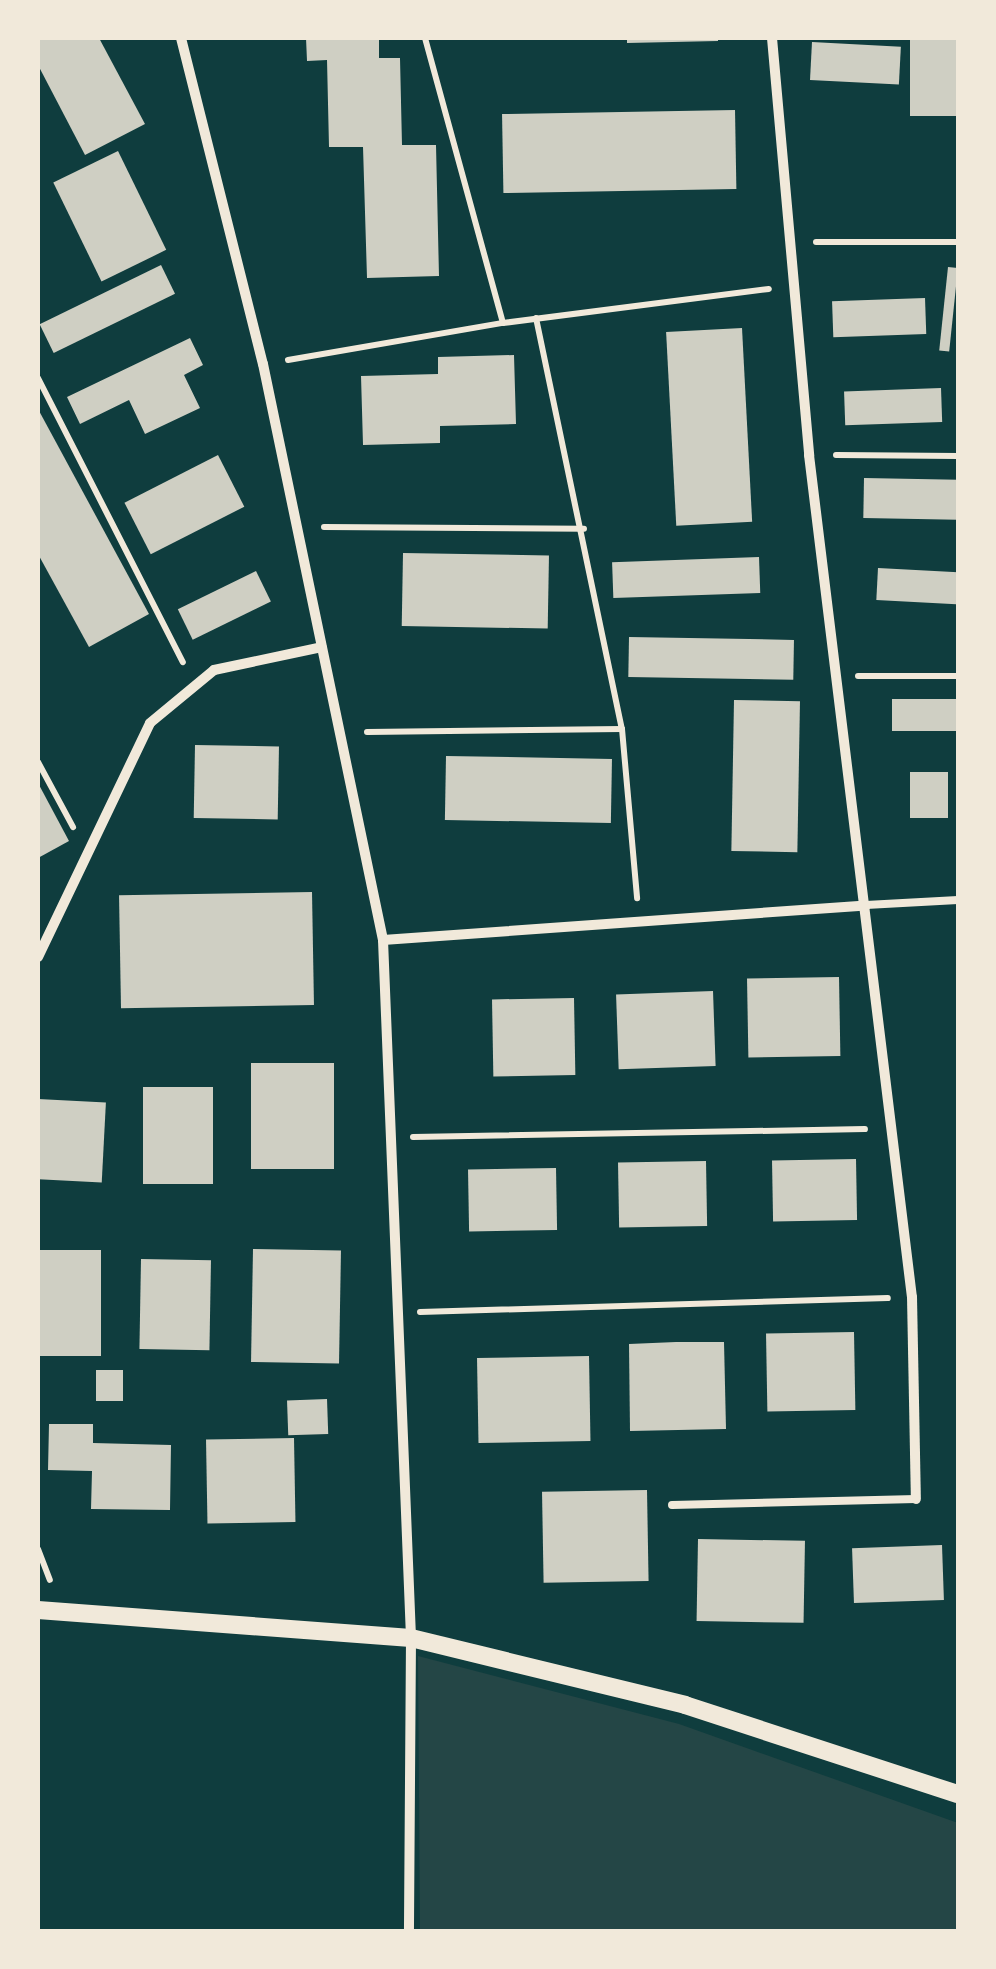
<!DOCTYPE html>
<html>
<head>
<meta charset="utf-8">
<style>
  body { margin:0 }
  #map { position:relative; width:996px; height:1969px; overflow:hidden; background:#0f3d3e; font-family:Overpass,sans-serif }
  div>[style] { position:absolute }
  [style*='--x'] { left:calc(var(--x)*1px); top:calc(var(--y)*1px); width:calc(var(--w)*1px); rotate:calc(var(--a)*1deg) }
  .green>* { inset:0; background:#244646 }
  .building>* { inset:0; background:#cfcfc3; transform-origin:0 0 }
  .path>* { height:6px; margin:-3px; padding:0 3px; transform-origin:3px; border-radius:3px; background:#f1e9da }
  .service>* { height:8px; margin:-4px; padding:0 4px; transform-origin:4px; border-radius:4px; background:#f1e9da }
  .minor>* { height:10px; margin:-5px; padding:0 5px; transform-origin:5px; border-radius:5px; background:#f1e9da }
  .tertiary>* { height:18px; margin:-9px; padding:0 9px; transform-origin:9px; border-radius:9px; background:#f1e9da }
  span { translate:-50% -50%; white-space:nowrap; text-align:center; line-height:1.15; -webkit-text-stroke:8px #f1e9da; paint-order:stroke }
  .frame { position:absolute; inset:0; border:40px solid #f1e9da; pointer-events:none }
</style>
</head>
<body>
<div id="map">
  <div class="green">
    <i style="clip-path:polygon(418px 1656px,679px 1724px,958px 1823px,958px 1931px,420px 1931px)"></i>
  </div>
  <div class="building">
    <i style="clip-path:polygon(38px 38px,99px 38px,145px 124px,85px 155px,38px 65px)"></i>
    <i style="clip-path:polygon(306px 38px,379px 38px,379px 58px,400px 58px,402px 145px,436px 145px,439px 276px,367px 278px,363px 147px,329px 147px,327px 60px,307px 61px)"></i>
    <i style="clip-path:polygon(627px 38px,718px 38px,718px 41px,627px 43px)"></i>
    <i style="left:910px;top:38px;width:48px;height:78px"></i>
    <i style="left:812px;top:42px;width:89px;height:38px;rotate:3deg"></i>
    <i style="left:735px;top:110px;width:79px;height:233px;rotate:89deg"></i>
    <i style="left:118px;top:151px;width:110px;height:72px;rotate:64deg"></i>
    <i style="left:161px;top:265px;width:32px;height:135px;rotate:64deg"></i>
    <i style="left:948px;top:267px;width:10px;height:84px;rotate:6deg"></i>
    <i style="left:925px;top:298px;width:36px;height:93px;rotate:88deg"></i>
    <i style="left:742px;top:328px;width:194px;height:76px;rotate:87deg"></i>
    <i style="clip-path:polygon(190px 338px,203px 365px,184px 375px,200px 408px,145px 434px,129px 400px,80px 424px,67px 397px)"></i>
    <i style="clip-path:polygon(514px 355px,516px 424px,440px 426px,440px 443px,363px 445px,361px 376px,438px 374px,438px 357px)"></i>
    <i style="left:941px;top:388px;width:34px;height:97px;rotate:88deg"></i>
    <i style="clip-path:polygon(38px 409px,149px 614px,89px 647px,38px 554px)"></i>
    <i style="left:218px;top:455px;width:58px;height:105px;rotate:63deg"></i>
    <i style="left:864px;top:478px;width:94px;height:40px;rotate:1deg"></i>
    <i style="left:403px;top:553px;width:146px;height:73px;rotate:1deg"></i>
    <i style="left:759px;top:557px;width:36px;height:147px;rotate:88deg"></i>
    <i style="left:878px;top:568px;width:80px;height:32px;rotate:3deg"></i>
    <i style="left:256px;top:571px;width:34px;height:87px;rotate:64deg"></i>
    <i style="left:629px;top:637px;width:165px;height:40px;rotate:1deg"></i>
    <i style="left:958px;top:699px;width:32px;height:66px;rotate:90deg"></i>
    <i style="left:734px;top:700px;width:66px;height:151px;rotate:1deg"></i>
    <i style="left:195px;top:745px;width:84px;height:73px;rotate:1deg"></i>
    <i style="left:446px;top:756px;width:166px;height:64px;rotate:1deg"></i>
    <i style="left:910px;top:772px;width:38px;height:46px"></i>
    <i style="clip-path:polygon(38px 783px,69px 841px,38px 858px)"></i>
    <i style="left:312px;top:892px;width:113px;height:193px;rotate:89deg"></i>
    <i style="left:839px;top:977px;width:79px;height:92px;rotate:89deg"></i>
    <i style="left:713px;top:991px;width:75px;height:97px;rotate:88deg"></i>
    <i style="left:574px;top:998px;width:77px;height:82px;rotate:89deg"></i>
    <i style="left:251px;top:1063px;width:83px;height:106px"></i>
    <i style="left:143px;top:1087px;width:70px;height:97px"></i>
    <i style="left:38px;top:1099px;width:68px;height:80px;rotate:3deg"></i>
    <i style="left:856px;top:1159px;width:61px;height:84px;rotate:89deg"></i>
    <i style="left:706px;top:1161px;width:65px;height:88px;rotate:89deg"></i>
    <i style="left:556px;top:1168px;width:62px;height:88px;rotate:89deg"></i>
    <i style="left:253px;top:1249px;width:88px;height:113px;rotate:1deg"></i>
    <i style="left:38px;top:1250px;width:63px;height:106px"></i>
    <i style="left:141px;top:1259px;width:70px;height:90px;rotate:1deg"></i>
    <i style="left:854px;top:1332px;width:78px;height:88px;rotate:89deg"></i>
    <i style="clip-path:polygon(676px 1342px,724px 1342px,726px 1429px,630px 1431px,629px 1344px)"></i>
    <i style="left:589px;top:1356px;width:85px;height:112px;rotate:89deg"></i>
    <i style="left:96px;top:1370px;width:27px;height:31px"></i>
    <i style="left:327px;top:1399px;width:35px;height:40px;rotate:88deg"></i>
    <i style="clip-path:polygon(49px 1424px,93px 1424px,93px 1443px,171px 1445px,170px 1510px,91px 1509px,92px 1471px,48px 1470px)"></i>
    <i style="left:294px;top:1438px;width:84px;height:88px;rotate:89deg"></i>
    <i style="left:647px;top:1490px;width:91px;height:105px;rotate:89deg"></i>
    <i style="left:698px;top:1539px;width:107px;height:82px;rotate:1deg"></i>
    <i style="left:942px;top:1545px;width:55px;height:90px;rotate:88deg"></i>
  </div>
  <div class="path">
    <i style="--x:425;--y:38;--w:295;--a:74.7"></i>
    <i style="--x:503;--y:323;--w:268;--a:-7.3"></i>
    <i style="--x:816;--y:242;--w:142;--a:0"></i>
    <i style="--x:536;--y:318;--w:420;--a:78.2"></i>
    <i style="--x:622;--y:729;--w:170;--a:84.9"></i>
    <i style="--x:288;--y:360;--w:218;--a:-9.8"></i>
    <i style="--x:38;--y:378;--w:319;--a:63"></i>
    <i style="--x:836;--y:455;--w:122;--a:0.5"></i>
    <i style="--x:324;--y:527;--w:260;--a:0.4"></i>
    <i style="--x:858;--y:676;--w:100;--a:0"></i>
    <i style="--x:367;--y:732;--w:255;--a:-0.7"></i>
    <i style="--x:38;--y:762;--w:74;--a:61.7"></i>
    <i style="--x:413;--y:1137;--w:452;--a:-1"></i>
    <i style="--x:420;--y:1312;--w:468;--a:-1.7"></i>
    <i style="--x:38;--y:1549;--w:33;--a:69"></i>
  </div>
  <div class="service">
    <i style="--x:866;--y:905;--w:92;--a:-3.1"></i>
    <i style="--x:672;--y:1505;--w:244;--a:-1.4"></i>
  </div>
  <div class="minor">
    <i style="--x:181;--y:38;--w:336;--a:75.9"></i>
    <i style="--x:263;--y:364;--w:588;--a:78.23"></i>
    <i style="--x:383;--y:940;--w:699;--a:87.7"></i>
    <i style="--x:411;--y:1638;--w:294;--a:90.4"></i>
    <i style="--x:772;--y:38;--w:419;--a:84.9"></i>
    <i style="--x:809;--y:455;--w:848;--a:83.03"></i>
    <i style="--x:912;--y:1297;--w:202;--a:88.9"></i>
    <i style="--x:383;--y:940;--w:484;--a:-4.1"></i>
    <i style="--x:38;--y:957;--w:259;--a:-64.4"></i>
    <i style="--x:150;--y:723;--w:83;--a:-39.6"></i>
    <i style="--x:214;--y:670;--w:110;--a:-12"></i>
  </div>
  <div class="tertiary">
    <i style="--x:38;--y:1610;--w:374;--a:4.3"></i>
    <i style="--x:411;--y:1638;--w:282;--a:13.7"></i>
    <i style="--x:685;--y:1705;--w:287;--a:18.1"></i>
  </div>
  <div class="frame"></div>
</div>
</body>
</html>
